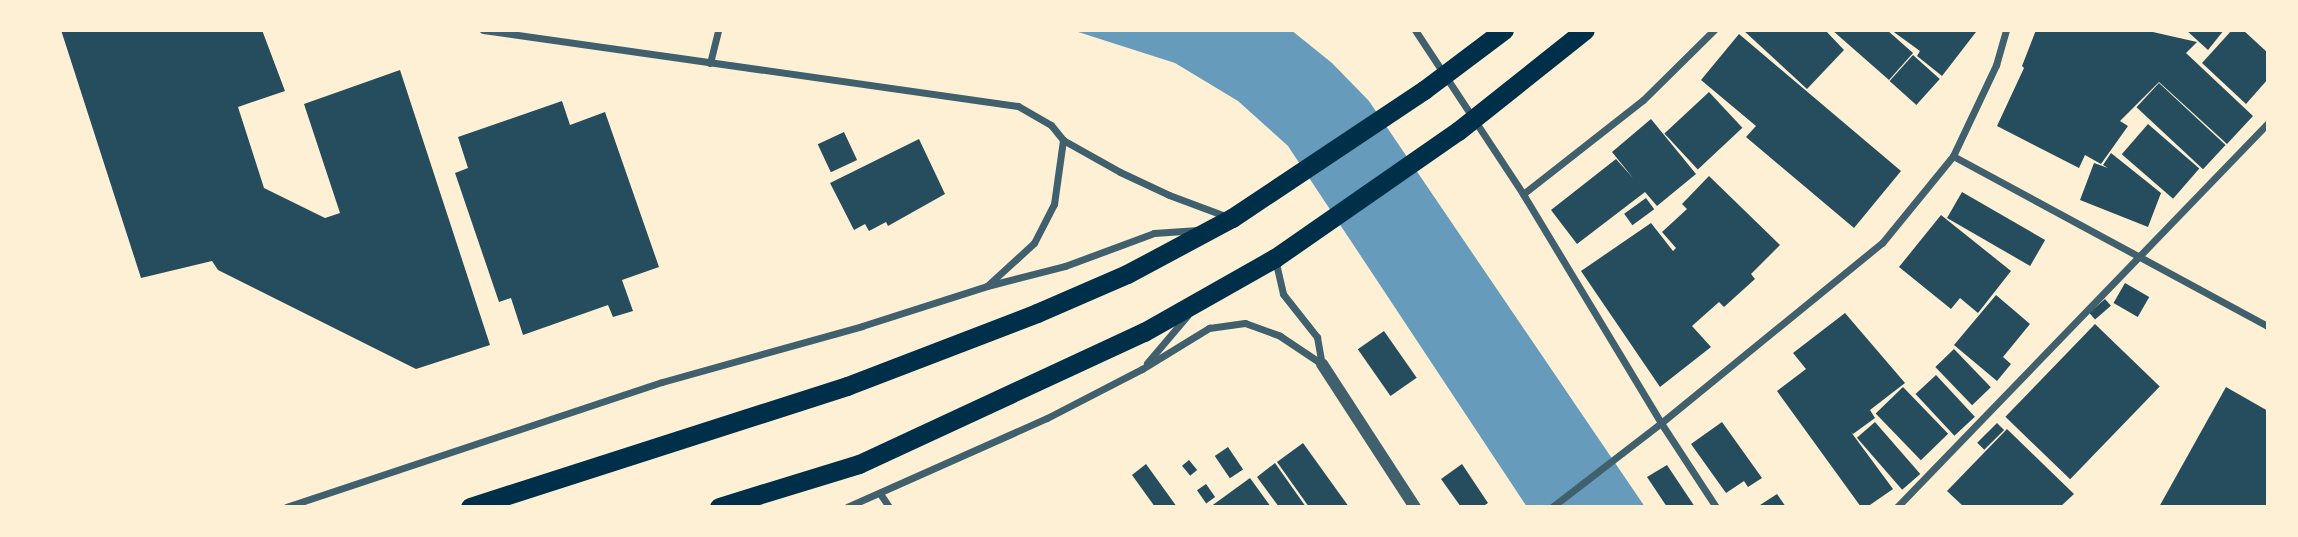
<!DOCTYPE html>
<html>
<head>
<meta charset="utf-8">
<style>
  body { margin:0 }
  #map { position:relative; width:2298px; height:537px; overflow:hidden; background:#fdf0d5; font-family:Inter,sans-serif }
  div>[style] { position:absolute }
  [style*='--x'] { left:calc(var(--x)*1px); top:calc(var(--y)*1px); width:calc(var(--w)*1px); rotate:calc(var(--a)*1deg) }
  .water>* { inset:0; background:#669bbc }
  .building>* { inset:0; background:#264d5e; transform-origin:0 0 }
  .minor>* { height:7px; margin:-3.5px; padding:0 3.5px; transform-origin:3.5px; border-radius:3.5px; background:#3f606c }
  .tertiary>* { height:12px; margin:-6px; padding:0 6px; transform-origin:6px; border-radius:6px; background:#3f606c }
  .trunk>* { height:19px; margin:-9.5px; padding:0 9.5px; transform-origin:9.5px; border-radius:9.5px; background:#003049 }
  span { translate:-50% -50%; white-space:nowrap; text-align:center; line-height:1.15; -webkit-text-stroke:6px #fdf0d5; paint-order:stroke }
  .frame { position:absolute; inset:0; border:32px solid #fdf0d5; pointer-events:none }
</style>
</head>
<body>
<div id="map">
  <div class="water">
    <i style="clip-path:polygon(1072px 30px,1291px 30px,1332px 63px,1369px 101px,1645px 507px,1527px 507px,1288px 146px,1238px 101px,1175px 63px)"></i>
  </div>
  <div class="building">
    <i style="clip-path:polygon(61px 30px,262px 30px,285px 91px,238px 107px,264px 188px,325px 218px,340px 213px,304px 104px,400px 70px,490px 345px,416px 369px,218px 270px,212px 261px,141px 278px)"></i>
    <i style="clip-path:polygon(1743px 30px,1825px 30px,1844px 50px,1807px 89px)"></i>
    <i style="clip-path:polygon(1832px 30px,1887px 30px,1913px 53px,1889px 80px)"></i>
    <i style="clip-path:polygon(1891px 30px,1973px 30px,1976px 32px,1942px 76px,1917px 56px,1920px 51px)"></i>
    <i style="clip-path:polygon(2036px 30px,2144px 30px,2197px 42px,2186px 53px,2253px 116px,2227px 144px,2159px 82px,2120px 121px,2128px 126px,2101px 164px,2085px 155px,2079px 168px,1997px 126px,2024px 68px,2022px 66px)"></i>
    <i style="clip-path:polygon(2186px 30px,2224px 30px,2208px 50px)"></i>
    <i style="clip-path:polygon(2232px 30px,2243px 30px,2268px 53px,2268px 79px,2246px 104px,2202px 63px)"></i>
    <i style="clip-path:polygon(1739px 34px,1901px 171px,1854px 228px,1746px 137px,1756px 126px,1701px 80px)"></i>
    <i style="left:1913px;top:55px;width:36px;height:35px;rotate:42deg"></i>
    <i style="left:2159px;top:83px;width:91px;height:33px;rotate:43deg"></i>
    <i style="left:1709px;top:92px;width:49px;height:61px;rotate:47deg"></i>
    <i style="clip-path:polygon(562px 101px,570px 125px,605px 112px,659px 267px,622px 280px,633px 311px,613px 317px,608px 305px,523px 335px,511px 298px,499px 302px,455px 173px,468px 168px,458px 137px)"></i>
    <i style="clip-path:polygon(1651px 119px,1696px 174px,1657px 206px,1645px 192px,1577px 244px,1551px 210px,1616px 159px,1633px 178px,1612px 152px)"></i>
    <i style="left:2148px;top:124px;width:68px;height:40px;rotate:41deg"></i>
    <i style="left:844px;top:132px;width:31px;height:29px;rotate:65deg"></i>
    <i style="clip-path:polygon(919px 139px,945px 194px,888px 226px,886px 222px,869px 231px,865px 224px,854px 230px,830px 183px)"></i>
    <i style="clip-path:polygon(2111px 153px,2161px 193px,2148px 227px,2080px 200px,2094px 163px,2108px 168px,2103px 165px)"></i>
    <i style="clip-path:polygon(1709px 176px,1780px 245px,1751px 274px,1755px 279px,1724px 307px,1719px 302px,1692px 326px,1711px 347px,1660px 387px,1581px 271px,1651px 223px,1673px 251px,1676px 248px,1662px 232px,1687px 209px,1682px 204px)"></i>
    <i style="left:1962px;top:192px;width:96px;height:30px;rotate:30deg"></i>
    <i style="left:1646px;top:198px;width:14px;height:27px;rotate:54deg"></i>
    <i style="clip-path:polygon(1941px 215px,2011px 271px,1978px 313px,1960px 298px,1951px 309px,1899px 267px)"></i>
    <i style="left:2125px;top:283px;width:28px;height:23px;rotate:30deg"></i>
    <i style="clip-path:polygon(1996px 295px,2030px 324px,2003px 357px,2011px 364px,1997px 381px,1954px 345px)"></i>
    <i style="left:2105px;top:299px;width:9px;height:21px;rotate:49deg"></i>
    <i style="clip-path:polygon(1845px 313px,1905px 383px,1870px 410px,1875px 418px,1853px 434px,1851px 432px,1893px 489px,1867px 507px,1861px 507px,1777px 391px,1806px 369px,1793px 353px)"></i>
    <i style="left:2095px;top:324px;width:90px;height:129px;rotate:44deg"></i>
    <i style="left:1384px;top:331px;width:57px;height:32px;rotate:55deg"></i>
    <i style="left:1954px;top:349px;width:53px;height:26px;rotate:46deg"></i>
    <i style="left:1936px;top:375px;width:57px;height:28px;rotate:47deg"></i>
    <i style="left:1903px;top:387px;width:65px;height:38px;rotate:46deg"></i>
    <i style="clip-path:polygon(2226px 387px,2268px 411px,2268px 507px,2159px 507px)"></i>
    <i style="clip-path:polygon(1722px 422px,1762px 478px,1748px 487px,1744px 481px,1726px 493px,1691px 444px)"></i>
    <i style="left:1875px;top:422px;width:69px;height:24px;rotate:49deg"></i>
    <i style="left:1997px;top:423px;width:10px;height:28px;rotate:45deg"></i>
    <i style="clip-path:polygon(2007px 429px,2074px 494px,2060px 507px,1964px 507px,1947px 491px)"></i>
    <i style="clip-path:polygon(1303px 443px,1349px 507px,1309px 507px,1277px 462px)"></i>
    <i style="left:1228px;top:447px;width:27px;height:16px;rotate:56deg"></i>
    <i style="left:1189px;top:460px;width:13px;height:9px;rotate:51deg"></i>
    <i style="clip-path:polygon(1275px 463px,1306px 507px,1279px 507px,1257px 477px)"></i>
    <i style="clip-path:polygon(1146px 464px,1177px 507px,1155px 507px,1132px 475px)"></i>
    <i style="clip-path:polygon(1462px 464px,1488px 503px,1482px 507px,1461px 507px,1441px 479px)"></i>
    <i style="clip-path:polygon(1667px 465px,1695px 507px,1667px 507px,1647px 477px)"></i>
    <i style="clip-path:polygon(1250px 478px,1271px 507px,1210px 507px)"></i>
    <i style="left:1206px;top:484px;width:16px;height:11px;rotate:55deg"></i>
    <i style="clip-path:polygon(1777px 494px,1786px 507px,1757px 507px)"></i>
  </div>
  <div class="minor">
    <i style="--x:483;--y:30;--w:540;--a:8.09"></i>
    <i style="--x:1018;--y:106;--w:38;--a:30"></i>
    <i style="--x:1051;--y:125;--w:19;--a:51"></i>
    <i style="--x:1063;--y:140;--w:65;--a:29.3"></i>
    <i style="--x:1120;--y:172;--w:54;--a:25.1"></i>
    <i style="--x:1169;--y:195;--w:63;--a:20.4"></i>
    <i style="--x:1415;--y:30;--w:196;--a:56.6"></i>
    <i style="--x:1523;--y:194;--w:267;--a:58.9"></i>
    <i style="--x:1661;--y:423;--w:100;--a:56.8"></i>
    <i style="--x:710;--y:63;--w:34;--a:-76"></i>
    <i style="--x:1953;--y:156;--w:358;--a:28.4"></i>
    <i style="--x:1523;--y:194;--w:152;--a:-38.1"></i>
    <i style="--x:1643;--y:100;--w:100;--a:-44.6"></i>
    <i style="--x:1275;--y:259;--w:36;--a:77"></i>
    <i style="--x:1283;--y:294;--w:55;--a:51.7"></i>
    <i style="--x:1317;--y:337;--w:27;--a:80"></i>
    <i style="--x:988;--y:285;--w:62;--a:-42.4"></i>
    <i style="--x:1034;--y:243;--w:44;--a:-62.9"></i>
    <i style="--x:1054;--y:204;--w:65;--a:-82"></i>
    <i style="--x:1147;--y:363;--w:62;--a:-49.6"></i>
    <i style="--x:881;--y:495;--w:14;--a:56"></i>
    <i style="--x:286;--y:507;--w:396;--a:-18.4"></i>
    <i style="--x:662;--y:382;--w:208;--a:-15.6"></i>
    <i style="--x:862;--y:326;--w:131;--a:-17.7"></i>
    <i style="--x:987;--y:286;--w:81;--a:-14.4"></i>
    <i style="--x:1065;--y:266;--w:95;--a:-20.3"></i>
    <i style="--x:1154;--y:233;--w:44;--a:-3.9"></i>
    <i style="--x:847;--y:507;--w:219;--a:-24"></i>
    <i style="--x:1047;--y:418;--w:107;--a:-27.3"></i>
    <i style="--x:1142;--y:369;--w:79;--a:-31.5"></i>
    <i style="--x:1209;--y:328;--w:36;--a:-8"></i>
    <i style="--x:1245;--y:323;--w:37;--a:20"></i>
    <i style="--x:1280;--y:336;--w:50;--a:33.7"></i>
    <i style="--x:1552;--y:507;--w:138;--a:-37.6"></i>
    <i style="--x:1661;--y:423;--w:285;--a:-39.2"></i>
    <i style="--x:1882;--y:243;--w:112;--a:-50.8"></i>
    <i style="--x:1953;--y:156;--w:101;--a:-64.7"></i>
    <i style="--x:1996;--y:65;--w:36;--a:-74"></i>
    <i style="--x:1897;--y:507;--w:534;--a:-45.99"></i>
  </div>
  <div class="tertiary">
    <i style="--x:1322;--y:364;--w:171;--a:57"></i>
  </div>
  <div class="trunk">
    <i style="--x:470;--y:507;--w:396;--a:-17.8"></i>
    <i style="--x:847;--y:386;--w:204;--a:-21"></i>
    <i style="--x:1037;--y:313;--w:98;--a:-23.4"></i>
    <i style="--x:1127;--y:274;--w:119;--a:-28.1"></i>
    <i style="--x:1232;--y:218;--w:231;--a:-33.7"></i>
    <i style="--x:1424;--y:90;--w:100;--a:-36.9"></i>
    <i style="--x:719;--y:507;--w:146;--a:-17.1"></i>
    <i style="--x:859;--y:464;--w:314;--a:-24.9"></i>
    <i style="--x:1144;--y:332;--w:150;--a:-29.5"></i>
    <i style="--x:1275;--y:258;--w:223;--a:-34.8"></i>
    <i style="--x:1458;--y:131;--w:162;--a:-38.5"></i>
  </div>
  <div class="frame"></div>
</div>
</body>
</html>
